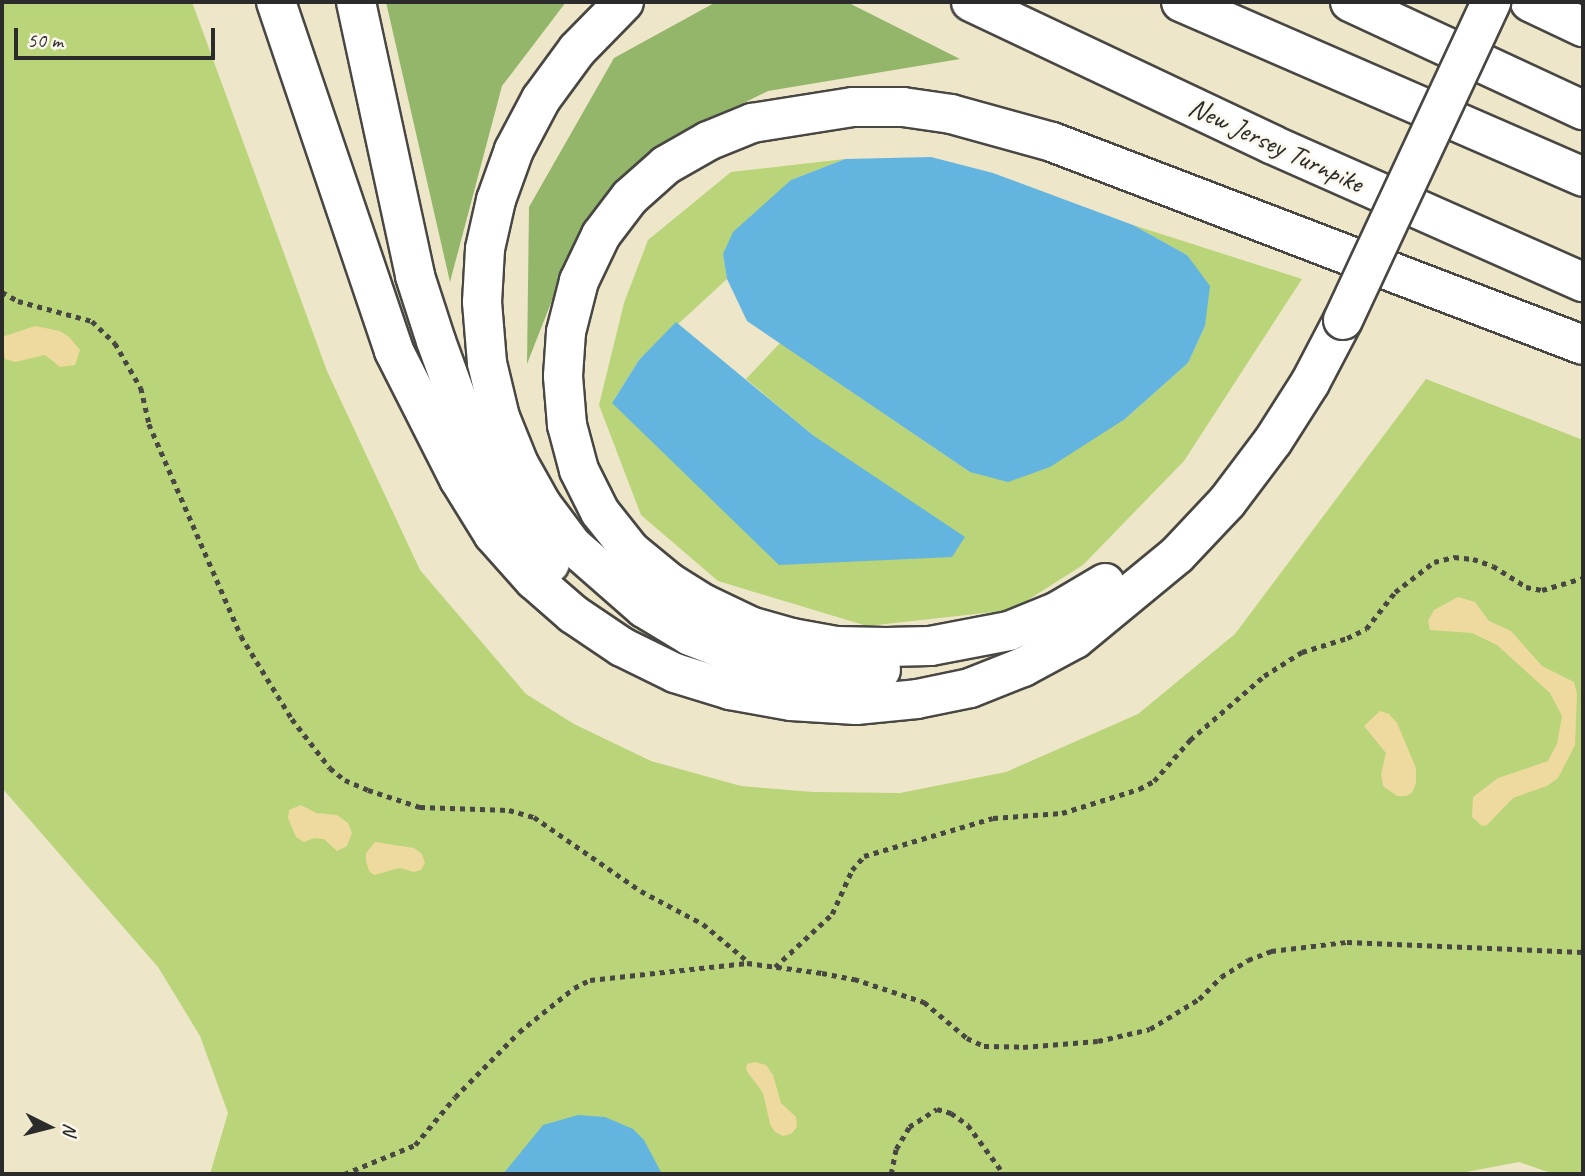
<!DOCTYPE html>
<html>
<head>
<meta charset="utf-8">
<style>
  body { margin:0 }
  #map { position:relative; width:1585px; height:1176px; overflow:hidden; background:#eee6c9; font-family:Caveat,sans-serif }
  div>[style] { position:absolute }
  [style*='--x'] { left:calc(var(--x)*1px); top:calc(var(--y)*1px); width:calc(var(--w)*1px); rotate:calc(var(--a)*1deg) }
  .green>* { inset:0; background:#bad47a }
  .forest>* { inset:0; background:#93b66a }
  .sand>* { inset:0; background:#eeda9e }
  .water>* { inset:0; background:#63b5df }
  .path>* { height:4.5px; margin-top:-2.25px; transform-origin:0; background:repeating-linear-gradient(90deg,#484743 0 5px,transparent 0 10px) }
  .roads { filter:drop-shadow(2px 0 #484743) drop-shadow(-2px 0 #484743) drop-shadow(0 2px #484743) drop-shadow(0 -2px #484743) }
  .highway>* { height:38px; margin:-19px; padding:0 19px; transform-origin:19px; border-radius:19px; background:#fff }
  .bridges { filter:drop-shadow(2px 0 #484743) drop-shadow(-2px 0 #484743) drop-shadow(0 2px #484743) drop-shadow(0 -2px #484743) }
  .highway-bridge>* { height:38px; margin:-19px; padding:0 19px; transform-origin:19px; border-radius:19px; background:#fff }
  span { translate:-50% -50%; white-space:nowrap; text-align:center; line-height:1.15; -webkit-text-stroke:5px #fbf7ec; paint-order:stroke }
  .street-label { font-size:28px; color:#2b2b2b }
  .frame { position:absolute; inset:0; border:4px solid #2b2b2b; pointer-events:none }
  .north { position:absolute; left:14px; top:1092px; width:70px; height:70px; -webkit-text-stroke:5px #fbf7ec; paint-order:stroke; rotate:96deg; font-size:19px; font-weight:700; line-height:28px; text-align:center; color:#2b2b2b }
  .north::after { content:''; display:block; margin:auto; width:24px; height:32px; background:#2b2b2b; clip-path:polygon(50% 0,100% 100%,50% 72%,0 100%) }
  .scale { position:absolute; left:14px; top:28px; width:201px; height:32px; box-sizing:border-box; border:4px solid #2b2b2b; border-top:0; padding-left:9px; font-size:21px; line-height:24px; white-space:nowrap; color:#2b2b2b; -webkit-text-stroke:5px #fbf7ec; paint-order:stroke }
</style>
</head>
<body>
<div id="map">
  <div class="green">
    <i style="clip-path:polygon(2px 2px,192px 2px,327px 371px,420px 570px,526px 694px,574px 724px,651px 761px,741px 786px,813px 792px,900px 793px,1006px 772px,1138px 714px,1235px 634px,1426px 379px,1583px 440px,1583px 1174px,1554px 1174px,1519px 1162px,1456px 1174px,210px 1174px,228px 1113px,200px 1036px,158px 967px,2px 788px)"></i>
    <i style="clip-path:polygon(845px 159px,791px 180px,723px 254px,727px 279px,639px 360px,612px 403px,814px 436px,746px 379px,780px 343px,970px 472px,1125px 419px,1188px 363px,1205px 326px,1187px 255px,1133px 225px,1302px 279px,1184px 461px,1083px 565px,1012px 610px,867px 626px,718px 581px,641px 515px,599px 405px,624px 303px,648px 240px,731px 172px)"></i>
  </div>
  <div class="forest">
    <i style="clip-path:polygon(386px 2px,566px 2px,502px 86px,450px 282px)"></i>
    <i style="clip-path:polygon(716px 2px,847px 2px,960px 59px,768px 91px,667px 140px,576px 239px,527px 364px,529px 207px,614px 58px)"></i>
  </div>
  <div class="sand">
    <i style="clip-path:polygon(35px 326px,60px 331px,69px 337px,80px 350px,75px 365px,60px 367px,45px 355px,15px 362px,5px 359px,2px 337px)"></i>
    <i style="clip-path:polygon(1458px 597px,1475px 602px,1489px 621px,1511px 631px,1542px 666px,1574px 682px,1577px 694px,1575px 745px,1558px 778px,1547px 786px,1513px 798px,1487px 825px,1482px 826px,1472px 817px,1473px 797px,1498px 778px,1548px 761px,1557px 744px,1562px 716px,1550px 693px,1497px 645px,1472px 633px,1430px 630px,1428px 621px,1434px 610px)"></i>
    <i style="clip-path:polygon(1380px 711px,1389px 714px,1397px 723px,1416px 768px,1416px 783px,1412px 793px,1406px 796px,1397px 796px,1383px 786px,1381px 774px,1386px 753px,1364px 726px)"></i>
    <i style="clip-path:polygon(301px 805px,316px 813px,337px 815px,348px 823px,352px 833px,347px 846px,337px 851px,324px 839px,314px 838px,304px 842px,296px 837px,288px 818px,289px 810px)"></i>
    <i style="clip-path:polygon(375px 842px,414px 848px,422px 854px,425px 863px,421px 870px,414px 872px,400px 868px,374px 875px,369px 871px,366px 861px,366px 853px)"></i>
    <i style="clip-path:polygon(755px 1062px,766px 1065px,773px 1075px,781px 1103px,796px 1117px,797px 1127px,791px 1134px,783px 1136px,775px 1132px,770px 1124px,763px 1093px,746px 1070px,747px 1064px)"></i>
  </div>
  <div class="water">
    <i style="clip-path:polygon(931px 157px,993px 173px,1133px 225px,1187px 255px,1210px 286px,1205px 326px,1188px 363px,1125px 419px,1050px 467px,1008px 482px,970px 472px,747px 321px,727px 279px,723px 254px,733px 232px,791px 180px,845px 159px)"></i>
    <i style="clip-path:polygon(676px 322px,814px 436px,965px 537px,952px 557px,779px 565px,612px 403px,639px 360px)"></i>
    <i style="clip-path:polygon(578px 1115px,605px 1117px,633px 1129px,644px 1140px,662px 1174px,503px 1174px,543px 1125px)"></i>
  </div>
  <div class="path">
    <i style="--x:2;--y:292;--w:18;--a:29"></i>
    <i style="--x:18;--y:301;--w:77;--a:15.1"></i>
    <i style="--x:92;--y:321;--w:32;--a:44"></i>
    <i style="--x:115;--y:343;--w:52;--a:60"></i>
    <i style="--x:141;--y:388;--w:37;--a:77"></i>
    <i style="--x:149;--y:424;--w:231;--a:66.5"></i>
    <i style="--x:241;--y:636;--w:97;--a:58.4"></i>
    <i style="--x:292;--y:719;--w:62;--a:52.2"></i>
    <i style="--x:330;--y:768;--w:19;--a:39"></i>
    <i style="--x:345;--y:780;--w:25;--a:23"></i>
    <i style="--x:368;--y:790;--w:55;--a:18.1"></i>
    <i style="--x:420;--y:807;--w:89;--a:1.9"></i>
    <i style="--x:509;--y:810;--w:26;--a:16"></i>
    <i style="--x:534;--y:817;--w:130;--a:34.7"></i>
    <i style="--x:641;--y:891;--w:70;--a:28"></i>
    <i style="--x:703;--y:924;--w:62;--a:39.8"></i>
    <i style="--x:775;--y:967;--w:78;--a:-42.9"></i>
    <i style="--x:832;--y:914;--w:48;--a:-65.6"></i>
    <i style="--x:852;--y:870;--w:18;--a:-49"></i>
    <i style="--x:864;--y:856;--w:134;--a:-16.4"></i>
    <i style="--x:993;--y:818;--w:69;--a:-4.1"></i>
    <i style="--x:1062;--y:813;--w:81;--a:-17.3"></i>
    <i style="--x:1139;--y:789;--w:17;--a:-28"></i>
    <i style="--x:1154;--y:781;--w:55;--a:-48.7"></i>
    <i style="--x:1190;--y:740;--w:98;--a:-40.9"></i>
    <i style="--x:1264;--y:676;--w:45;--a:-32.3"></i>
    <i style="--x:1302;--y:652;--w:47;--a:-17.3"></i>
    <i style="--x:1347;--y:638;--w:21;--a:-25"></i>
    <i style="--x:1366;--y:629;--w:47;--a:-51.9"></i>
    <i style="--x:1395;--y:592;--w:49;--a:-37.6"></i>
    <i style="--x:1434;--y:562;--w:21;--a:-14"></i>
    <i style="--x:1454;--y:557;--w:19;--a:6"></i>
    <i style="--x:1473;--y:559;--w:21;--a:19"></i>
    <i style="--x:1493;--y:566;--w:39;--a:32"></i>
    <i style="--x:1526;--y:587;--w:16;--a:11"></i>
    <i style="--x:1542;--y:590;--w:43;--a:-16.3"></i>
    <i style="--x:344;--y:1174;--w:77;--a:-22.2"></i>
    <i style="--x:415;--y:1145;--w:62;--a:-50.2"></i>
    <i style="--x:455;--y:1097;--w:91;--a:-45.4"></i>
    <i style="--x:519;--y:1032;--w:70;--a:-38.7"></i>
    <i style="--x:574;--y:988;--w:18;--a:-27"></i>
    <i style="--x:590;--y:980;--w:158;--a:-6.2"></i>
    <i style="--x:747;--y:963;--w:76;--a:7.6"></i>
    <i style="--x:822;--y:973;--w:33;--a:11"></i>
    <i style="--x:854;--y:979;--w:74;--a:18.2"></i>
    <i style="--x:924;--y:1002;--w:56;--a:39.9"></i>
    <i style="--x:967;--y:1038;--w:19;--a:25"></i>
    <i style="--x:984;--y:1046;--w:39;--a:1"></i>
    <i style="--x:1023;--y:1047;--w:75;--a:-4.6"></i>
    <i style="--x:1098;--y:1041;--w:53;--a:-13"></i>
    <i style="--x:1150;--y:1029;--w:57;--a:-31.5"></i>
    <i style="--x:1199;--y:999;--w:31;--a:-45"></i>
    <i style="--x:1221;--y:977;--w:32;--a:-32"></i>
    <i style="--x:1248;--y:960;--w:25;--a:-21"></i>
    <i style="--x:1271;--y:951;--w:77;--a:-6.8"></i>
    <i style="--x:1347;--y:942;--w:236;--a:2.4"></i>
    <i style="--x:891;--y:1174;--w:25;--a:-79"></i>
    <i style="--x:896;--y:1149;--w:26;--a:-59"></i>
    <i style="--x:909;--y:1127;--w:33;--a:-33"></i>
    <i style="--x:937;--y:1109;--w:15;--a:16"></i>
    <i style="--x:951;--y:1113;--w:21;--a:35"></i>
    <i style="--x:968;--y:1125;--w:61;--a:53.7"></i>
  </div>
  <div class="roads">
    <div class="highway">
      <i style="--x:276;--y:2;--w:368;--a:71.3"></i>
      <i style="--x:394;--y:351;--w:144;--a:63.1"></i>
      <i style="--x:459;--y:479;--w:65;--a:58.3"></i>
      <i style="--x:493;--y:534;--w:62;--a:48.3"></i>
      <i style="--x:534;--y:580;--w:52;--a:41.1"></i>
      <i style="--x:573;--y:614;--w:59;--a:34"></i>
      <i style="--x:622;--y:647;--w:59;--a:26.1"></i>
      <i style="--x:675;--y:673;--w:58;--a:17.2"></i>
      <i style="--x:730;--y:690;--w:62;--a:10.2"></i>
      <i style="--x:791;--y:701;--w:65;--a:3.5"></i>
      <i style="--x:856;--y:705;--w:61;--a:-5.6"></i>
      <i style="--x:917;--y:699;--w:54;--a:-11.7"></i>
      <i style="--x:970;--y:688;--w:57;--a:-21.6"></i>
      <i style="--x:1023;--y:667;--w:59;--a:-28.3"></i>
      <i style="--x:1075;--y:639;--w:132;--a:-39.5"></i>
      <i style="--x:1177;--y:555;--w:73;--a:-46.7"></i>
      <i style="--x:1227;--y:502;--w:76;--a:-53"></i>
      <i style="--x:1273;--y:441;--w:69;--a:-57.5"></i>
      <i style="--x:1310;--y:383;--w:71;--a:-62.4"></i>
      <i style="--x:356;--y:2;--w:280;--a:77.8"></i>
      <i style="--x:415;--y:276;--w:68;--a:72.1"></i>
      <i style="--x:436;--y:341;--w:70;--a:70"></i>
      <i style="--x:460;--y:407;--w:67;--a:65.3"></i>
      <i style="--x:488;--y:468;--w:63;--a:60.6"></i>
      <i style="--x:519;--y:523;--w:51;--a:52.9"></i>
      <i style="--x:624;--y:2;--w:67;--a:134.4"></i>
      <i style="--x:577;--y:50;--w:61;--a:126.3"></i>
      <i style="--x:541;--y:99;--w:58;--a:117.9"></i>
      <i style="--x:514;--y:150;--w:53;--a:109.8"></i>
      <i style="--x:496;--y:200;--w:50;--a:102.7"></i>
      <i style="--x:485;--y:249;--w:53;--a:93.2"></i>
      <i style="--x:482;--y:302;--w:61;--a:85.3"></i>
      <i style="--x:487;--y:363;--w:56;--a:76.5"></i>
      <i style="--x:500;--y:417;--w:51;--a:68"></i>
      <i style="--x:519;--y:464;--w:47;--a:60.7"></i>
      <i style="--x:542;--y:505;--w:50;--a:53.1"></i>
      <i style="--x:572;--y:545;--w:96;--a:41.2"></i>
      <i style="--x:644;--y:608;--w:54;--a:31.3"></i>
      <i style="--x:690;--y:636;--w:53;--a:21.2"></i>
      <i style="--x:739;--y:655;--w:50;--a:13.8"></i>
      <i style="--x:788;--y:667;--w:46;--a:6.2"></i>
      <i style="--x:834;--y:672;--w:47;--a:-2.4"></i>
      <i style="--x:971;--y:2;--w:332;--a:25.3"></i>
      <i style="--x:1271;--y:144;--w:341;--a:23.9"></i>
      <i style="--x:1181;--y:2;--w:438;--a:23.5"></i>
      <i style="--x:1350;--y:2;--w:257;--a:24.9"></i>
      <i style="--x:1530;--y:2;--w:59;--a:25.3"></i>
      <i style="--x:1105;--y:583;--w:55;--a:149.2"></i>
      <i style="--x:1058;--y:611;--w:53;--a:157.8"></i>
      <i style="--x:1009;--y:631;--w:80;--a:169.2"></i>
      <i style="--x:930;--y:646;--w:44;--a:178.7"></i>
      <i style="--x:886;--y:647;--w:50;--a:-178.9"></i>
      <i style="--x:836;--y:646;--w:45;--a:-169.7"></i>
      <i style="--x:792;--y:638;--w:44;--a:-164.1"></i>
      <i style="--x:750;--y:626;--w:51;--a:-154.4"></i>
      <i style="--x:704;--y:604;--w:40;--a:-148"></i>
      <i style="--x:670;--y:583;--w:50;--a:-140.6"></i>
      <i style="--x:631;--y:551;--w:50;--a:-128.5"></i>
      <i style="--x:600;--y:512;--w:47;--a:-116.6"></i>
      <i style="--x:579;--y:470;--w:47;--a:-104.9"></i>
      <i style="--x:567;--y:425;--w:49;--a:-94.7"></i>
      <i style="--x:563;--y:376;--w:44;--a:-86.1"></i>
      <i style="--x:566;--y:332;--w:53;--a:-75.7"></i>
      <i style="--x:579;--y:281;--w:51;--a:-64.4"></i>
      <i style="--x:601;--y:235;--w:48;--a:-52.7"></i>
      <i style="--x:630;--y:197;--w:48;--a:-41.6"></i>
      <i style="--x:666;--y:165;--w:48;--a:-29.7"></i>
      <i style="--x:708;--y:141;--w:48;--a:-22.2"></i>
      <i style="--x:752;--y:123;--w:102;--a:-9"></i>
      <i style="--x:853;--y:107;--w:50;--a:0"></i>
      <i style="--x:903;--y:107;--w:49;--a:8.3"></i>
      <i style="--x:951;--y:114;--w:105;--a:15.5"></i>
      <i style="--x:1052;--y:142;--w:568;--a:20.92"></i>
    </div>
  </div>
  <div class="bridges">
    <div class="highway-bridge">
      <i style="--x:1343;--y:320;--w:351;--a:-65"></i>
    </div>
  </div>
  <div class="street-label">
    <span style="left:1276px;top:145px;rotate:25deg">New Jersey Turnpike</span>
  </div>
  <div class="frame"></div>
  <div class="north">N</div>
  <div class="scale">50 m</div>
</div>
</body>
</html>
